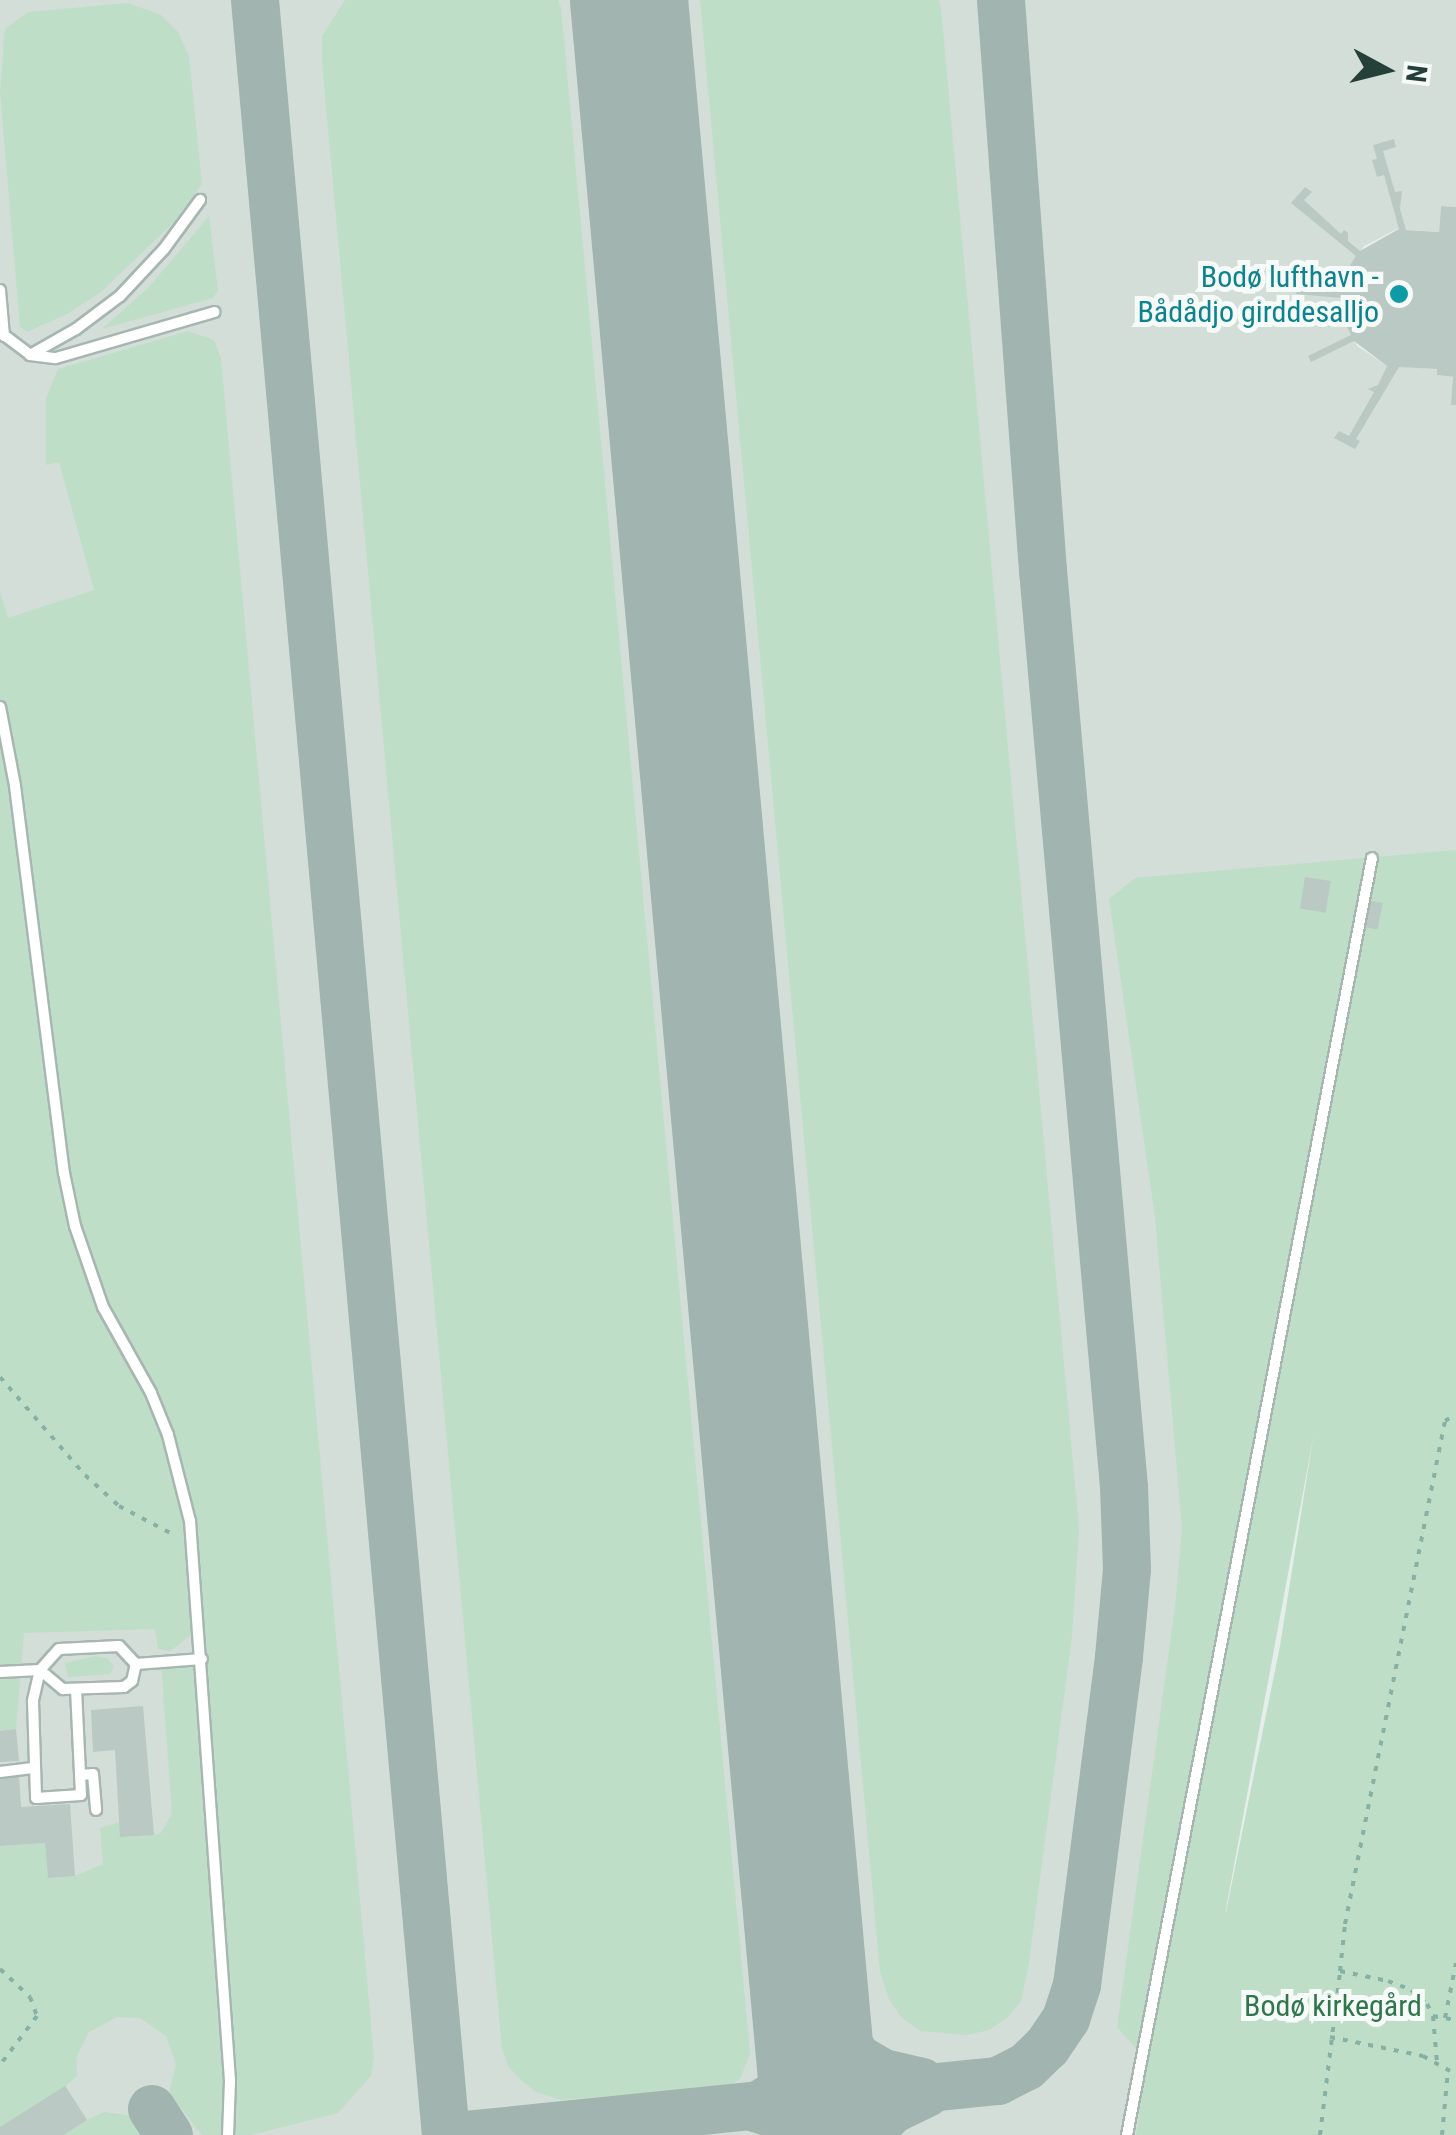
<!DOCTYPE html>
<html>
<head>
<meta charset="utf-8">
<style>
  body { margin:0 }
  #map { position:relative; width:1456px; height:2135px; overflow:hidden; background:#e5eeea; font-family:"Roboto Condensed",sans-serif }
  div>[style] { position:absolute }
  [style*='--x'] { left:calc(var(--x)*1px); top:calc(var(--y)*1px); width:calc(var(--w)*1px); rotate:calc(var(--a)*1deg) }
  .built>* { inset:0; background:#d3ded9 }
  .green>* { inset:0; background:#bedec7 }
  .taxiway>* { height:48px; margin:-24px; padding:0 24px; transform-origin:24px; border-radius:24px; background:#a2b4af }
  .runway>* { height:118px; margin:-59px; padding:0 59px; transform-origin:59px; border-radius:59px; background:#a2b4af }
  .building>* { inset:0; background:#bac9c3; transform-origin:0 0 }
  .path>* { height:4px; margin-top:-2px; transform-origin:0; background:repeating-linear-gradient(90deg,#86b1a4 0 5px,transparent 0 13px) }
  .roads { filter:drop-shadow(2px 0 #a7b6b1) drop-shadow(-2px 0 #a7b6b1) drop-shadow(0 2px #a7b6b1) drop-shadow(0 -2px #a7b6b1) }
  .lane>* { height:10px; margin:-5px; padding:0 5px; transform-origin:5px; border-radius:5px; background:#fff }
  .dots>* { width:28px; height:28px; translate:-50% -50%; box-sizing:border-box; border:5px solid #f6faf8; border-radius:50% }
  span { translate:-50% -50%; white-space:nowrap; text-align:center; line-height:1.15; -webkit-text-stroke:10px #f6faf8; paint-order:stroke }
  .culture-label { font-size:30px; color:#0d838f }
  .right { translate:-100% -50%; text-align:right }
  .park-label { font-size:30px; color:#2f764b }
  .north { position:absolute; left:1336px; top:20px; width:100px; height:100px; -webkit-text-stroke:8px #f6faf8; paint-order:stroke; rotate:97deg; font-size:28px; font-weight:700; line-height:40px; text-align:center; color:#244038 }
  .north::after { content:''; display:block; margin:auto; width:35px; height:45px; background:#244038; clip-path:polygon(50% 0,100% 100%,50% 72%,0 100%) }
</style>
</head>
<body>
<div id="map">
  <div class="built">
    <i style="clip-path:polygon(0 0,1456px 0,1456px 207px,1441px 206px,1439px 232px,1397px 229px,1364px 246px,1343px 276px,1340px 313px,1357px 346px,1387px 366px,1437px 369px,1437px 375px,1456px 376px,1456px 1387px,1329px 1352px,1204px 2029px,1197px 2135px,0 2135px)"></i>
  </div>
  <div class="green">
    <i style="clip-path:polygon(345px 0,558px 0,561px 8px,750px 2054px,740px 2079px,728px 2086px,562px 2100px,536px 2092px,521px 2080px,509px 2067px,502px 2049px,322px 63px,322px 36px)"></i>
    <i style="clip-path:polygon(700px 0,939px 0,941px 8px,1079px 1529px,1072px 1636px,1028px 1969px,1021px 2001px,1008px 2017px,989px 2030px,967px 2035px,920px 2031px,901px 2017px,889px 1999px,880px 1972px)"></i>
    <i style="clip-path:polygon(128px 3px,161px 15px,178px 32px,189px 56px,202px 184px,172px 224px,101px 292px,69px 313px,27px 332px,20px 327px,0 92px,5px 29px,28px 12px)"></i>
    <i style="clip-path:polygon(209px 216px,218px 291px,213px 298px,102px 329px,149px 287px)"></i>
    <i style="clip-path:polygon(188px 331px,214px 340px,221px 358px,374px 2057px,371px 2076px,338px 2113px,251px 2135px,202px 2135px,169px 2093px,176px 2064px,166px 2036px,140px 2018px,117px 2017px,89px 2032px,76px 2058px,77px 2076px,66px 2086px,87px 2120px,104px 2112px,134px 2116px,146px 2135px,0 2135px,0 1846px,45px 1843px,48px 1878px,75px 1876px,103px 1864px,100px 1828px,123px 1821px,125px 1837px,160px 1834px,172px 1814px,161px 1662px,201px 1660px,199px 1629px,170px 1651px,158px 1649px,155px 1629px,24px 1633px,16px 1729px,0 1731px,0 592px,8px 618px,94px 590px,59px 462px,46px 465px,46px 398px,58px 369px)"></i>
    <i style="clip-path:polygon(evenodd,1456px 850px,1456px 2135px,1136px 2135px,1147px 2061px,1117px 2027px,1175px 1607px,1182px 1528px,1155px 1217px,1109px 899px,1135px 878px,1456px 850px,1314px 1432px,1280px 1646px,1226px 1912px,1225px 1912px,1314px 1432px)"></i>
    <i style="clip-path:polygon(95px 1656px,107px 1658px,114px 1666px,110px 1674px,68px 1677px,65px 1663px)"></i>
  </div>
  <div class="taxiway">
    <i style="--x:255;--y:0;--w:2144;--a:84.89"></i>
    <i style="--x:630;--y:13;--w:13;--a:-77"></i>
    <i style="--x:808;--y:1971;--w:56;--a:67.1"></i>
    <i style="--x:830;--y:2023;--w:46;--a:51.1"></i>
    <i style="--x:859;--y:2059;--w:28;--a:30"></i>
    <i style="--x:883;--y:2073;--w:40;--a:13"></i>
    <i style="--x:152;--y:2109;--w:31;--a:57"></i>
    <i style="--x:466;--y:2135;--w:535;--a:-5.8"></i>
    <i style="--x:998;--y:2081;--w:31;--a:-27"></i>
    <i style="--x:1026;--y:2067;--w:29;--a:-44"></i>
    <i style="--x:1047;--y:2047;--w:34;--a:-56"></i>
    <i style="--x:1066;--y:2019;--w:36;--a:-72"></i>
    <i style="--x:1077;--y:1985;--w:331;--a:-82.7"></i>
    <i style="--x:1119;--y:1657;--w:88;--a:-84.8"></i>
    <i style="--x:1127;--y:1569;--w:82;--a:-92.1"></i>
    <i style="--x:1124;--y:1487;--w:920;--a:-95.05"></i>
    <i style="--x:1043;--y:571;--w:573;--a:-94.21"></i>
    <i style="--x:807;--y:2135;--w:33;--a:-145"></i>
    <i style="--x:780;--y:2116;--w:26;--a:-162"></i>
    <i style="--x:755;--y:2108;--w:50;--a:-33.7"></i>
    <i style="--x:797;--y:2080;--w:30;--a:-66"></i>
    <i style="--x:809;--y:2053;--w:27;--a:-82"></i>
    <i style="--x:867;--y:2135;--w:35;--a:-45"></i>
    <i style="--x:892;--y:2110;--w:39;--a:-26"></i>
  </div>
  <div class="runway">
    <i style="--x:629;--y:0;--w:2144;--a:84.83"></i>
  </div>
  <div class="building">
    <i style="clip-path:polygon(1394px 139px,1396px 147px,1383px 151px,1395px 192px,1402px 191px,1400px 209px,1406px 230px,1439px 232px,1441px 206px,1456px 207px,1456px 377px,1437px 375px,1437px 369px,1399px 367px,1356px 439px,1360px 441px,1355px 449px,1334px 438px,1339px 431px,1349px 436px,1374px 392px,1368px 389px,1378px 385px,1387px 366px,1354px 341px,1311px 362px,1308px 356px,1351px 335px,1340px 313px,1341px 298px,1296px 294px,1297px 287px,1342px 291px,1343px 276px,1356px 256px,1291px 203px,1305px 187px,1312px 192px,1304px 200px,1341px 234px,1344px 230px,1348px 233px,1348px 241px,1360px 251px,1399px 229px,1384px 175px,1377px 177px,1372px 160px,1377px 159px,1373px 145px)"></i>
    <i style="clip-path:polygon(1453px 377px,1456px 377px,1456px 405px,1451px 405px)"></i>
    <i style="left:1305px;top:877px;width:26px;height:32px;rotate:9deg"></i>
    <i style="left:1367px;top:900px;width:16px;height:27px;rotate:11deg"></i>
    <i style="clip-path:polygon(143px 1706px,154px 1835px,120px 1837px,115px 1750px,93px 1752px,91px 1710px)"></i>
    <i style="clip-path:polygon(16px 1729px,19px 1761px,0 1762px,0 1731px)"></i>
    <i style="clip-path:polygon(19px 1774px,21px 1807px,70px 1804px,75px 1876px,48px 1878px,45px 1843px,0 1846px,0 1775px)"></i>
    <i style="clip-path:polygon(65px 2086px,87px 2120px,63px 2135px,0 2135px,0 2127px)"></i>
  </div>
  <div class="path">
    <i style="--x:0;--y:1377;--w:130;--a:49.1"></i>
    <i style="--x:85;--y:1475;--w:46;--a:42.4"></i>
    <i style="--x:119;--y:1506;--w:64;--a:27.8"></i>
    <i style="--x:0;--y:1969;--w:41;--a:43"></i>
    <i style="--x:30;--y:1997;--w:20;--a:70"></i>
    <i style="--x:37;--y:2016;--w:61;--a:127.1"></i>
    <i style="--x:1340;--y:1971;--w:47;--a:-83.9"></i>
    <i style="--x:1345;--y:1924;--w:513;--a:-78.76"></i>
    <i style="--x:1445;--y:1421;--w:13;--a:-32"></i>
    <i style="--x:1433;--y:2016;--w:23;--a:10"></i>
    <i style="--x:1445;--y:2018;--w:56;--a:-78.7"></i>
    <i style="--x:1330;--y:2037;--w:95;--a:11.5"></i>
    <i style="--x:1423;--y:2056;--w:38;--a:29"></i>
    <i style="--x:1320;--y:2135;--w:165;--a:-83"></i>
    <i style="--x:1340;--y:1971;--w:49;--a:11.8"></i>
    <i style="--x:1388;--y:1981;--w:25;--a:21"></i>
    <i style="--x:1411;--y:1990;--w:21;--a:41"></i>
    <i style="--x:1427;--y:2004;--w:13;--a:63"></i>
    <i style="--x:1433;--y:2016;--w:47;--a:85.1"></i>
    <i style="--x:1442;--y:2135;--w:65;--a:-84.7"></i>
  </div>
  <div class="roads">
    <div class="lane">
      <i style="--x:0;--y:290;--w:46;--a:85"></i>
      <i style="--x:0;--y:332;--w:38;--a:37"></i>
      <i style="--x:30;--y:355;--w:26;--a:7"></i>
      <i style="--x:56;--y:358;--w:165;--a:-16.2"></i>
      <i style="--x:30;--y:355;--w:53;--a:-29.5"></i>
      <i style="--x:76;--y:329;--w:55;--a:-36.9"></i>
      <i style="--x:120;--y:296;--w:64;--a:-46.9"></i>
      <i style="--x:164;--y:249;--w:61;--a:-53.7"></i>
      <i style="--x:0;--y:707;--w:80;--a:79.2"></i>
      <i style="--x:15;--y:786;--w:390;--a:82.8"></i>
      <i style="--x:64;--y:1173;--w:54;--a:78.3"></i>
      <i style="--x:75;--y:1226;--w:86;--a:70.9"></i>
      <i style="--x:103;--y:1307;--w:98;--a:60.8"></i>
      <i style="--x:151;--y:1393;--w:45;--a:68"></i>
      <i style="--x:168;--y:1435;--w:89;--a:75.7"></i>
      <i style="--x:190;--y:1521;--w:561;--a:85.91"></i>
      <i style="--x:230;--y:2081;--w:54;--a:92.1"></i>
      <i style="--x:40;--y:1670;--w:32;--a:103"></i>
      <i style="--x:33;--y:1701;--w:97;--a:88.2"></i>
      <i style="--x:36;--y:1798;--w:45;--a:-3.8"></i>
      <i style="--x:81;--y:1795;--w:106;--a:-92.7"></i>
      <i style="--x:40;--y:1670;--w:30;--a:40"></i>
      <i style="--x:63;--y:1689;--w:61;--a:-1.9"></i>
      <i style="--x:124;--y:1687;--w:10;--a:-37"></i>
      <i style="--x:132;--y:1681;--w:17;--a:-77"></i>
      <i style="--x:0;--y:1672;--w:40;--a:-2.9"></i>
      <i style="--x:40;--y:1670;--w:28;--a:-48"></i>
      <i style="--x:59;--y:1649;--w:60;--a:-2.9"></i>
      <i style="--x:119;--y:1646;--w:25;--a:47"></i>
      <i style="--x:136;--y:1664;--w:66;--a:-4.3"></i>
      <i style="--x:0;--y:1772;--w:35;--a:-7"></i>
      <i style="--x:80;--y:1775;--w:13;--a:-4"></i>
      <i style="--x:93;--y:1774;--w:36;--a:85"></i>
      <i style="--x:1127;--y:2135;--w:1300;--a:-79.14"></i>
    </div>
  </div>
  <div class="dots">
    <i style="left:1399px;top:294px;background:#0f9aa8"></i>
  </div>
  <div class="culture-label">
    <span class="right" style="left:1379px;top:294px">Bodø lufthavn -<br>Bådådjo girddesalljo</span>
  </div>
  <div class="park-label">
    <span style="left:1333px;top:2006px">Bodø kirkegård</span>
  </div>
  <div class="north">N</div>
</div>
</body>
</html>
